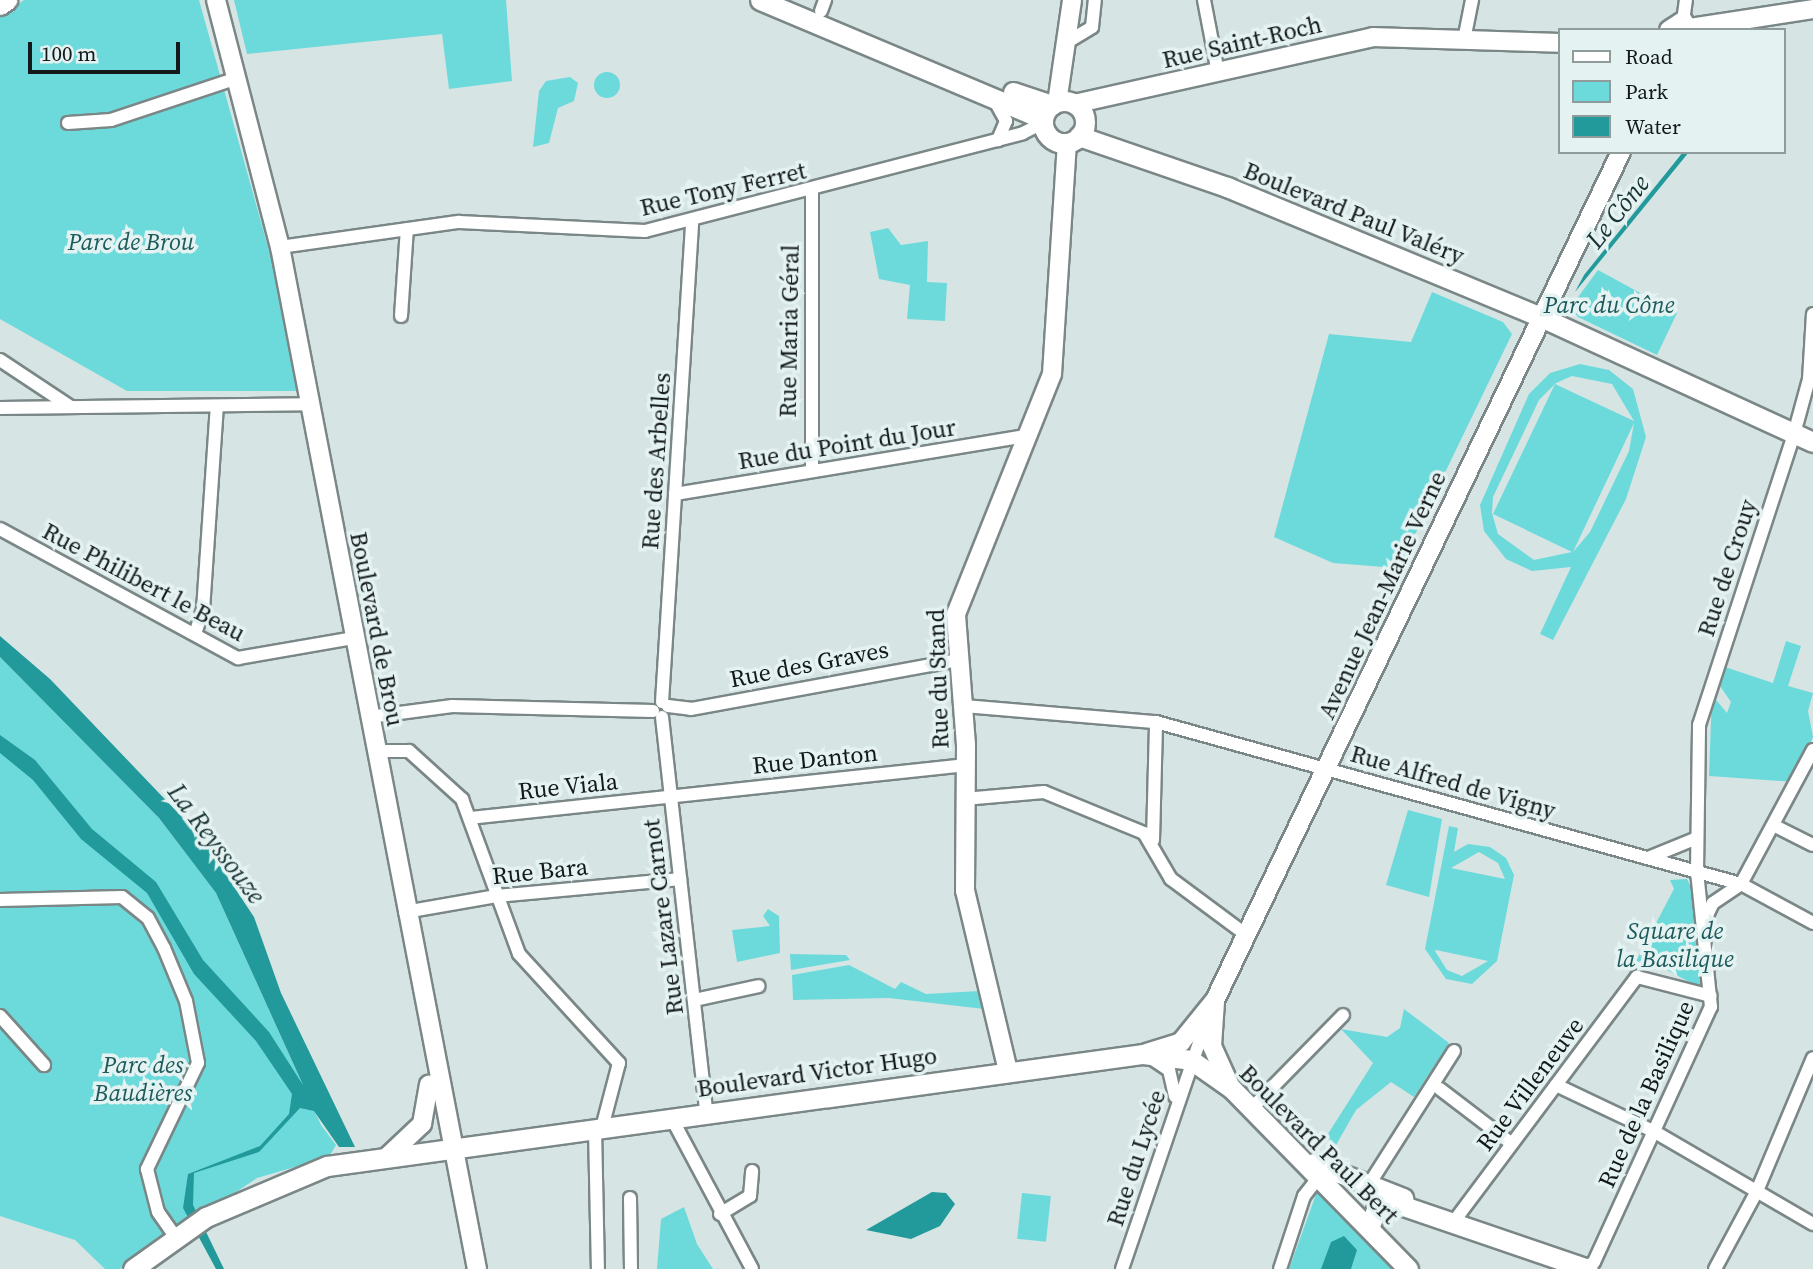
<!DOCTYPE html>
<html>
<head>
<meta charset="utf-8">
<style>
  body { margin:0 }
  #map { position:relative; width:1813px; height:1269px; overflow:hidden; background:#d7e4e4; font-family:"Source Serif 4",serif }
  div>[style] { position:absolute }
  [style*='--x'] { left:calc(var(--x)*1px); top:calc(var(--y)*1px); width:calc(var(--w)*1px); rotate:calc(var(--a)*1deg) }
  .green>* { inset:0; background:#6cdadb; transform-origin:0 0 }
  .round { border-radius:50% }
  .water>* { inset:0; background:#229a9b }
  .roads { filter:drop-shadow(2px 0 #7b8787) drop-shadow(-2px 0 #7b8787) drop-shadow(0 2px #7b8787) drop-shadow(0 -2px #7b8787) }
  .street>* { height:12px; margin:-6px; padding:0 6px; transform-origin:6px; border-radius:6px; background:#fff }
  .secondary>* { height:18px; margin:-9px; padding:0 9px; transform-origin:9px; border-radius:9px; background:#fff }
  .primary>* { height:19px; margin:-9.5px; padding:0 9.5px; transform-origin:9.5px; border-radius:9.5px; background:#fff }
  .primary>.ring { margin:-9.5px; padding:0; box-sizing:content-box; background:none; border:19px solid #fff; border-radius:50% }
  span { translate:-50% -50%; white-space:nowrap; text-align:center; line-height:1.15; -webkit-text-stroke:7px #e4f2f2; paint-order:stroke }
  .street-label { font-size:24px; color:#131818 }
  .park-label { font-size:24px; color:#1d5a5b; font-style:italic }
  .water-label { font-size:26px; color:#193232; font-style:italic }
  .legend { position:absolute; left:1558px; top:28px; width:228px; height:126px; box-sizing:border-box; background:#e4f2f2; border:2px solid #909b9b; margin:0; padding:9px 12px; list-style:none; font-size:21px; color:#131818 }
  .legend li { display:flex; align-items:center; gap:14px; height:35px }
  .legend b { width:35px; border:2px solid #909b9b }
  .scale { position:absolute; left:28px; top:42px; width:152px; height:32px; box-sizing:border-box; border:4px solid #131818; border-top:0; padding-left:9px; font-size:21px; line-height:24px; white-space:nowrap; color:#131818; -webkit-text-stroke:5px #e4f2f2; paint-order:stroke }
</style>
</head>
<body>
<div id="map">
  <div class="green">
    <i style="clip-path:polygon(24px 0,199px 0,273px 265px,297px 391px,127px 391px,0 319px,0 16px)"></i>
    <i style="clip-path:polygon(234px 0,506px 0,512px 81px,449px 89px,442px 34px,247px 54px)"></i>
    <i class="round" style="left:594px;top:72px;width:26px;height:26px"></i>
    <i style="clip-path:polygon(570px 77px,578px 83px,574px 101px,558px 108px,549px 143px,533px 147px,539px 91px,546px 81px)"></i>
    <i style="clip-path:polygon(888px 228px,901px 245px,928px 241px,927px 282px,947px 283px,945px 321px,907px 319px,910px 285px,879px 279px,870px 232px)"></i>
    <i style="clip-path:polygon(1598px 270px,1677px 313px,1657px 355px,1578px 317px,1570px 308px)"></i>
    <i style="clip-path:polygon(1432px 292px,1503px 322px,1512px 334px,1395px 576px,1384px 567px,1333px 563px,1274px 537px,1329px 334px,1411px 342px)"></i>
    <i style="clip-path:polygon(evenodd,1580px 364px,1609px 370px,1633px 389px,1646px 437px,1626px 499px,1553px 640px,1540px 634px,1571px 567px,1532px 571px,1506px 559px,1484px 531px,1480px 505px,1529px 394px,1550px 373px,1580px 364px,1572px 376px,1612px 384px,1634px 421px,1555px 384px,1493px 514px,1572px 552px,1534px 560px,1498px 534px,1492px 513px,1493px 497px,1539px 400px,1556px 383px,1572px 376px,1580px 364px,1634px 423px,1629px 451px,1590px 532px,1573px 552px,1634px 423px)"></i>
    <i style="clip-path:polygon(1786px 641px,1801px 646px,1788px 686px,1813px 693px,1808px 711px,1813px 737px,1794px 782px,1709px 776px,1712px 695px,1727px 713px,1731px 702px,1720px 686px,1722px 666px,1773px 683px)"></i>
    <i style="clip-path:polygon(0 657px,159px 818px,216px 893px,321px 1125px,336px 1145px,329px 1157px,257px 1178px,120px 1269px,105px 1269px,75px 1240px,0 1216px)"></i>
    <i style="clip-path:polygon(1408px 810px,1442px 819px,1429px 897px,1386px 885px)"></i>
    <i style="clip-path:polygon(evenodd,1449px 826px,1458px 828px,1454px 852px,1468px 844px,1490px 847px,1506px 858px,1514px 875px,1497px 961px,1472px 984px,1446px 979px,1425px 949px,1449px 826px,1479px 852px,1498px 863px,1505px 879px,1451px 868px,1479px 852px,1449px 826px,1435px 951px,1436px 950px,1488px 961px,1462px 976px,1447px 970px,1435px 951px)"></i>
    <i style="clip-path:polygon(1687px 879px,1694px 893px,1702px 989px,1647px 959px,1635px 963px,1674px 889px,1670px 880px)"></i>
    <i style="clip-path:polygon(768px 909px,779px 916px,780px 953px,737px 962px,732px 930px,770px 926px,763px 916px)"></i>
    <i style="clip-path:polygon(790px 954px,846px 955px,850px 960px,791px 970px)"></i>
    <i style="clip-path:polygon(849px 965px,895px 989px,901px 982px,926px 994px,979px 991px,984px 1009px,889px 998px,793px 1000px,792px 975px)"></i>
    <i style="clip-path:polygon(1404px 1009px,1449px 1043px,1414px 1097px,1391px 1082px,1356px 1110px,1336px 1145px,1326px 1137px,1373px 1063px,1341px 1029px,1387px 1037px,1400px 1028px)"></i>
    <i style="clip-path:polygon(1318px 1189px,1396px 1269px,1289px 1269px)"></i>
    <i style="left:1022px;top:1193px;width:29px;height:46px;rotate:6deg"></i>
    <i style="clip-path:polygon(684px 1207px,697px 1244px,713px 1269px,657px 1269px,661px 1219px)"></i>
  </div>
  <div class="water">
    <i style="clip-path:polygon(1683px 152px,1689px 152px,1575px 292px,1584px 275px)"></i>
    <i style="clip-path:polygon(0 636px,50px 679px,200px 836px,254px 917px,281px 993px,355px 1147px,339px 1147px,314px 1111px,300px 1108px,259px 1152px,194px 1173px,193px 1205px,224px 1269px,216px 1269px,183px 1208px,188px 1174px,260px 1146px,289px 1114px,292px 1094px,256px 1041px,194px 974px,147px 893px,81px 839px,33px 780px,0 753px,0 735px,35px 760px,92px 829px,156px 882px,203px 960px,269px 1032px,303px 1085px,216px 893px,159px 818px,0 657px)"></i>
    <i style="clip-path:polygon(932px 1192px,946px 1193px,955px 1204px,940px 1226px,911px 1239px,866px 1230px)"></i>
    <i style="clip-path:polygon(1344px 1236px,1357px 1250px,1351px 1269px,1321px 1269px,1331px 1242px)"></i>
  </div>
  <div class="roads">
    <div class="street">
      <i style="--x:1204;--y:0;--w:74;--a:79.1"></i>
      <i style="--x:821;--y:11;--w:12;--a:-70"></i>
      <i style="--x:1683;--y:21;--w:21;--a:-82"></i>
      <i style="--x:1464;--y:40;--w:41;--a:-78.7"></i>
      <i style="--x:1069;--y:41;--w:27;--a:-31"></i>
      <i style="--x:1092;--y:27;--w:27;--a:-84"></i>
      <i style="--x:995;--y:101;--w:23;--a:61"></i>
      <i style="--x:1006;--y:121;--w:21;--a:113"></i>
      <i style="--x:68;--y:123;--w:43;--a:-4"></i>
      <i style="--x:111;--y:120;--w:130;--a:-18.4"></i>
      <i style="--x:812;--y:190;--w:281;--a:90"></i>
      <i style="--x:280;--y:247;--w:181;--a:-8"></i>
      <i style="--x:459;--y:222;--w:186;--a:2.8"></i>
      <i style="--x:645;--y:231;--w:390;--a:-14.5"></i>
      <i style="--x:1023;--y:133;--w:22;--a:-27"></i>
      <i style="--x:401;--y:316;--w:87;--a:-86.1"></i>
      <i style="--x:0;--y:360;--w:85;--a:33.5"></i>
      <i style="--x:0;--y:408;--w:308;--a:-0.7"></i>
      <i style="--x:675;--y:494;--w:357;--a:-9.4"></i>
      <i style="--x:0;--y:529;--w:271;--a:28.5"></i>
      <i style="--x:238;--y:658;--w:118;--a:-9.8"></i>
      <i style="--x:196;--y:631;--w:22;--a:-72"></i>
      <i style="--x:203;--y:610;--w:203;--a:-86.1"></i>
      <i style="--x:662;--y:702;--w:481;--a:-86.4"></i>
      <i style="--x:668;--y:706;--w:23;--a:7"></i>
      <i style="--x:691;--y:709;--w:272;--a:-10.4"></i>
      <i style="--x:964;--y:706;--w:193;--a:4.8"></i>
      <i style="--x:1156;--y:722;--w:607;--a:15.48"></i>
      <i style="--x:1741;--y:884;--w:82;--a:28.4"></i>
      <i style="--x:369;--y:717;--w:84;--a:-7.5"></i>
      <i style="--x:452;--y:706;--w:201;--a:1.4"></i>
      <i style="--x:662;--y:717;--w:397;--a:83.6"></i>
      <i style="--x:375;--y:751;--w:34;--a:0"></i>
      <i style="--x:409;--y:751;--w:72;--a:42.2"></i>
      <i style="--x:462;--y:799;--w:165;--a:69.8"></i>
      <i style="--x:519;--y:954;--w:148;--a:47.5"></i>
      <i style="--x:619;--y:1063;--w:67;--a:104.7"></i>
      <i style="--x:964;--y:799;--w:80;--a:-5"></i>
      <i style="--x:1044;--y:792;--w:108;--a:22.3"></i>
      <i style="--x:1144;--y:833;--w:53;--a:59.6"></i>
      <i style="--x:1171;--y:879;--w:92;--a:36.6"></i>
      <i style="--x:470;--y:818;--w:498;--a:-6.1"></i>
      <i style="--x:1775;--y:826;--w:42;--a:26.6"></i>
      <i style="--x:1153;--y:840;--w:118;--a:-88.5"></i>
      <i style="--x:1648;--y:858;--w:53;--a:-22.2"></i>
      <i style="--x:0;--y:900;--w:122;--a:-1.4"></i>
      <i style="--x:122;--y:897;--w:33;--a:39"></i>
      <i style="--x:148;--y:918;--w:34;--a:62"></i>
      <i style="--x:164;--y:948;--w:57;--a:67.5"></i>
      <i style="--x:186;--y:1001;--w:63;--a:79"></i>
      <i style="--x:198;--y:1063;--w:118;--a:115.7"></i>
      <i style="--x:147;--y:1169;--w:44;--a:75.7"></i>
      <i style="--x:158;--y:1212;--w:29;--a:55"></i>
      <i style="--x:405;--y:912;--w:93;--a:-9.9"></i>
      <i style="--x:497;--y:896;--w:184;--a:-5.3"></i>
      <i style="--x:1703;--y:924;--w:23;--a:-65"></i>
      <i style="--x:1713;--y:903;--w:34;--a:-34"></i>
      <i style="--x:1741;--y:884;--w:152;--a:-61.8"></i>
      <i style="--x:694;--y:1000;--w:66;--a:-12.2"></i>
      <i style="--x:0;--y:1016;--w:66;--a:48.1"></i>
      <i style="--x:1151;--y:1058;--w:22;--a:34"></i>
      <i style="--x:1169;--y:1070;--w:27;--a:77"></i>
      <i style="--x:1556;--y:1085;--w:110;--a:25.4"></i>
      <i style="--x:1655;--y:1132;--w:183;--a:30.2"></i>
      <i style="--x:1440;--y:1089;--w:89;--a:37.3"></i>
      <i style="--x:1252;--y:1108;--w:130;--a:-45.6"></i>
      <i style="--x:671;--y:1117;--w:172;--a:61.9"></i>
      <i style="--x:595;--y:1129;--w:140;--a:88.8"></i>
      <i style="--x:1368;--y:1186;--w:160;--a:-57.5"></i>
      <i style="--x:630;--y:1198;--w:71;--a:89.2"></i>
      <i style="--x:720;--y:1214;--w:35;--a:-31"></i>
      <i style="--x:750;--y:1196;--w:25;--a:-85"></i>
      <i style="--x:1455;--y:1220;--w:304;--a:-53.2"></i>
      <i style="--x:1637;--y:977;--w:76;--a:14.4"></i>
      <i style="--x:1122;--y:1269;--w:269;--a:-71.2"></i>
      <i style="--x:1280;--y:1269;--w:77;--a:-71.8"></i>
      <i style="--x:1304;--y:1196;--w:24;--a:-52"></i>
      <i style="--x:1584;--y:1269;--w:12;--a:-35"></i>
      <i style="--x:1594;--y:1262;--w:281;--a:-65.4"></i>
      <i style="--x:1711;--y:1007;--w:136;--a:-95.9"></i>
      <i style="--x:1697;--y:872;--w:147;--a:-89.2"></i>
      <i style="--x:1699;--y:725;--w:306;--a:-71.9"></i>
      <i style="--x:1794;--y:434;--w:57;--a:-74.7"></i>
      <i style="--x:1809;--y:379;--w:65;--a:-86.5"></i>
      <i style="--x:1715;--y:1269;--w:89;--a:-61.7"></i>
      <i style="--x:1757;--y:1191;--w:144;--a:-67.2"></i>
    </div>
    <div class="secondary">
      <i style="--x:216;--y:0;--w:255;--a:75.5"></i>
      <i style="--x:280;--y:247;--w:1041;--a:79.09"></i>
      <i style="--x:1690;--y:28;--w:124;--a:-8.8"></i>
      <i style="--x:1669;--y:30;--w:17;--a:-33"></i>
      <i style="--x:1683;--y:21;--w:11;--a:52"></i>
      <i style="--x:1057;--y:103;--w:104;--a:-81.7"></i>
      <i style="--x:1074;--y:104;--w:306;--a:-12.6"></i>
      <i style="--x:1373;--y:37;--w:186;--a:1.8"></i>
      <i style="--x:1215;--y:1002;--w:44;--a:93.9"></i>
      <i style="--x:1212;--y:1046;--w:46;--a:65.7"></i>
      <i style="--x:1146;--y:1053;--w:37;--a:-17"></i>
      <i style="--x:1181;--y:1042;--w:54;--a:-51"></i>
      <i style="--x:1215;--y:1000;--w:940;--a:-64.42"></i>
      <i style="--x:1008;--y:1071;--w:185;--a:-103.4"></i>
      <i style="--x:965;--y:891;--w:146;--a:-89.6"></i>
      <i style="--x:966;--y:745;--w:131;--a:-94.4"></i>
      <i style="--x:956;--y:614;--w:258;--a:-68.2"></i>
      <i style="--x:1052;--y:374;--w:231;--a:-86.3"></i>
      <i style="--x:388;--y:1156;--w:47;--a:-43.3"></i>
      <i style="--x:422;--y:1124;--w:40;--a:-80"></i>
    </div>
    <div class="primary">
      <i style="--x:760;--y:0;--w:307;--a:22.8"></i>
      <i style="--x:0;--y:5;--w:9;--a:-36"></i>
      <i style="--x:1013;--y:92;--w:41;--a:18.4"></i>
      <i class="ring" style="left:1043px;top:101px;width:23px;height:23px"></i>
      <i style="--x:1079;--y:136;--w:157;--a:19"></i>
      <i style="--x:1227;--y:187;--w:340;--a:22.5"></i>
      <i style="--x:1541;--y:317;--w:299;--a:24.7"></i>
      <i style="--x:1314;--y:1163;--w:96;--a:21.5"></i>
      <i style="--x:1369;--y:1228;--w:19;--a:-69"></i>
      <i style="--x:1376;--y:1210;--w:16;--a:-35"></i>
      <i style="--x:1389;--y:1201;--w:210;--a:18.9"></i>
      <i style="--x:133;--y:1269;--w:90;--a:-35.5"></i>
      <i style="--x:206;--y:1217;--w:131;--a:-22.9"></i>
      <i style="--x:327;--y:1166;--w:824;--a:-7.82"></i>
      <i style="--x:1143;--y:1054;--w:48;--a:7.1"></i>
      <i style="--x:1191;--y:1060;--w:49;--a:35"></i>
      <i style="--x:1231;--y:1088;--w:253;--a:45.6"></i>
    </div>
  </div>
  <div class="street-label">
    <span style="left:1242px;top:42px;rotate:-13deg">Rue Saint-Roch</span>
    <span style="left:723px;top:189px;rotate:-13deg">Rue Tony Ferret</span>
    <span style="left:1354px;top:213px;rotate:22deg">Boulevard Paul Valéry</span>
    <span style="left:789px;top:331px;rotate:-89deg">Rue Maria Géral</span>
    <span style="left:847px;top:444px;rotate:-9deg">Rue du Point du Jour</span>
    <span style="left:656px;top:461px;rotate:-86deg">Rue des Arbelles</span>
    <span style="left:1727px;top:568px;rotate:-72deg">Rue de Crouy</span>
    <span style="left:144px;top:582px;rotate:28deg">Rue Philibert le Beau</span>
    <span style="left:1382px;top:595px;rotate:-65deg">Avenue Jean-Marie Verne</span>
    <span style="left:377px;top:629px;rotate:79deg">Boulevard de Brou</span>
    <span style="left:809px;top:664px;rotate:-11deg">Rue des Graves</span>
    <span style="left:938px;top:679px;rotate:-92deg">Rue du Stand</span>
    <span style="left:815px;top:759px;rotate:-6deg">Rue Danton</span>
    <span style="left:1453px;top:782px;rotate:16deg">Rue Alfred de Vigny</span>
    <span style="left:568px;top:786px;rotate:-6deg">Rue Viala</span>
    <span style="left:540px;top:871px;rotate:-6deg">Rue Bara</span>
    <span style="left:663px;top:917px;rotate:-97deg">Rue Lazare Carnot</span>
    <span style="left:817px;top:1072px;rotate:-8deg">Boulevard Victor Hugo</span>
    <span style="left:1530px;top:1084px;rotate:-53deg">Rue Villeneuve</span>
    <span style="left:1646px;top:1094px;rotate:-66deg">Rue de la Basilique</span>
    <span style="left:1319px;top:1144px;rotate:45deg">Boulevard Paul Bert</span>
    <span style="left:1136px;top:1158px;rotate:-72deg">Rue du Lycée</span>
  </div>
  <div class="park-label">
    <span style="left:131px;top:242px">Parc de Brou</span>
    <span style="left:1609px;top:305px">Parc du Cône</span>
    <span style="left:1675px;top:945px">Square de<br>la Basilique</span>
    <span style="left:143px;top:1079px">Parc des<br>Baudières</span>
  </div>
  <div class="water-label">
    <span style="left:1618px;top:212px;rotate:-52deg">Le Cône</span>
    <span style="left:216px;top:844px;rotate:53deg">La Reyssouze</span>
  </div>
  <ul class="legend">
  <li><b style="height:9px;background:#fff"></b>Road</li>
  <li><b style="height:19px;background:#6cdadb"></b>Park</li>
  <li><b style="height:19px;background:#229a9b"></b>Water</li>
  </ul>
  <div class="scale">100 m</div>
</div>
</body>
</html>
